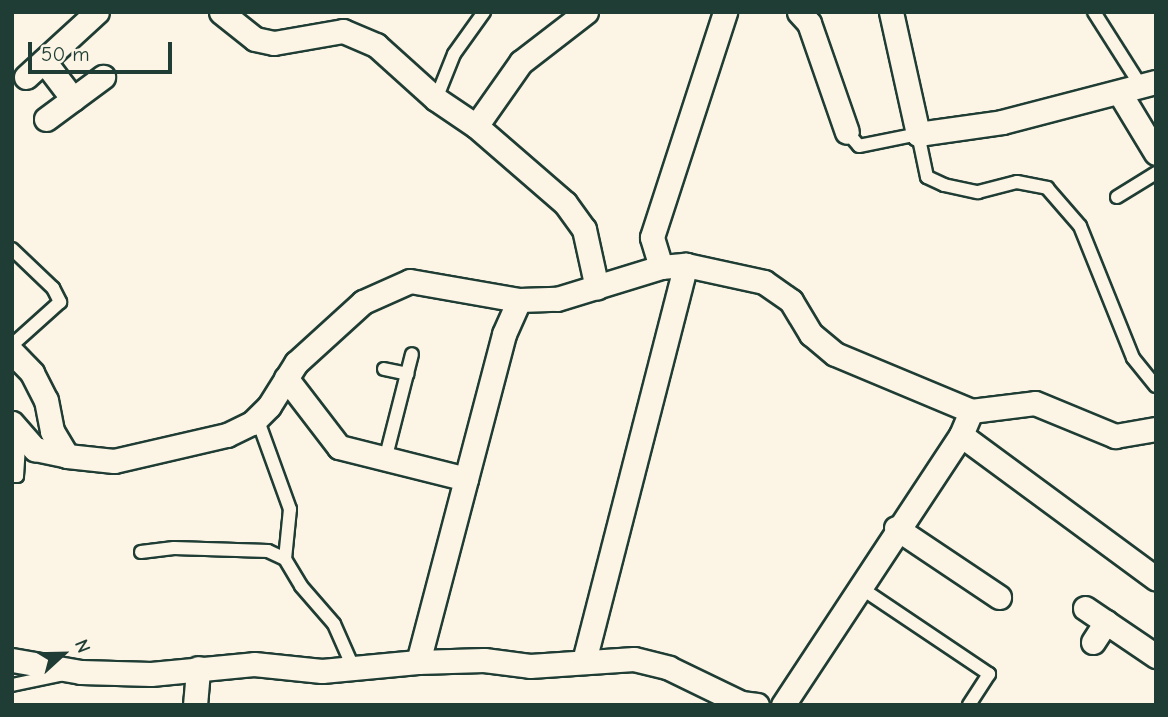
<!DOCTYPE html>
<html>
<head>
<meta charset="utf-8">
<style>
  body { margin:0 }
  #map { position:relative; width:1168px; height:717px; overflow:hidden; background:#fcf5e5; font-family:"Comic Neue",sans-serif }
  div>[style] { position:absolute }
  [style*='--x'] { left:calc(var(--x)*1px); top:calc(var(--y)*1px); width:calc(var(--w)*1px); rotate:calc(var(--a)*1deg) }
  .roads { filter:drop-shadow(2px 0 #1f3d34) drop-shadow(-2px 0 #1f3d34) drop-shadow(0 2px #1f3d34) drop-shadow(0 -2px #1f3d34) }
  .lane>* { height:12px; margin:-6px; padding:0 6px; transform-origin:6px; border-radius:6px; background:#fcf5e5 }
  .street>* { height:23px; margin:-11.5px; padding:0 11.5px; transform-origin:11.5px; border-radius:11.5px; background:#fcf5e5 }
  span { translate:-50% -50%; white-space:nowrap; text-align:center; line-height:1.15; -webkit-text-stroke:7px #fcf5e5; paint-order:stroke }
  .frame { position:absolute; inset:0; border:14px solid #1f3d34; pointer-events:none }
  .north { position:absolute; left:28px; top:619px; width:70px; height:70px; -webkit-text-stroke:5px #fcf5e5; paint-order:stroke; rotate:68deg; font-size:19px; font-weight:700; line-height:28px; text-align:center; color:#1f3d34 }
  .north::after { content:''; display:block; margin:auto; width:24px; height:32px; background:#1f3d34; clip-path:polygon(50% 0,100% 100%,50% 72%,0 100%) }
  .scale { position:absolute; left:28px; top:42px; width:144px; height:32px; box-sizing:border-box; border:4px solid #1f3d34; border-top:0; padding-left:9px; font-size:21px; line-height:24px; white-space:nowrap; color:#1f3d34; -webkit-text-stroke:5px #fcf5e5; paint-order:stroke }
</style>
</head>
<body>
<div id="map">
  <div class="roads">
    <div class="lane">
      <i style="--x:1094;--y:12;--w:88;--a:57.6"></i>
      <i style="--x:436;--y:99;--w:48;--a:-68.2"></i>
      <i style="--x:454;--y:54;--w:52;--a:-54.5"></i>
      <i style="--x:847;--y:132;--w:18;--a:49"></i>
      <i style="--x:859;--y:146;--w:60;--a:-11.5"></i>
      <i style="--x:918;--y:134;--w:44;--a:78.2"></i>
      <i style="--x:927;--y:177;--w:19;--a:25"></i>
      <i style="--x:944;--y:185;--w:35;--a:12"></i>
      <i style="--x:978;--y:192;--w:40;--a:-14.4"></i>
      <i style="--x:1017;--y:182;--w:31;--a:11"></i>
      <i style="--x:1047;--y:188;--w:50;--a:49"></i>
      <i style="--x:1080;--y:226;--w:142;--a:68.1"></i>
      <i style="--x:1133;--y:358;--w:36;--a:51"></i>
      <i style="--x:1117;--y:197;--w:46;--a:-31.6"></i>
      <i style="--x:12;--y:249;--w:57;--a:43.6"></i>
      <i style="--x:53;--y:288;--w:16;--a:63"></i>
      <i style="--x:60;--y:302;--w:64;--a:138.1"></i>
      <i style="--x:384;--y:369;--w:24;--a:12"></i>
      <i style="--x:257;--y:418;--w:97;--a:70.1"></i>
      <i style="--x:290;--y:509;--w:50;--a:95.7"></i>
      <i style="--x:385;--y:460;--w:109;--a:-75.7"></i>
      <i style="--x:12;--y:476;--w:5;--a:0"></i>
      <i style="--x:17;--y:476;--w:45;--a:-86.2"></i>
      <i style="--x:141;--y:552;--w:33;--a:-7"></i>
      <i style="--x:174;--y:548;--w:94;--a:1.8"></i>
      <i style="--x:268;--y:551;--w:19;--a:25"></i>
      <i style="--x:285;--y:559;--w:31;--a:59"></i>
      <i style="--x:301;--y:586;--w:50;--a:49"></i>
      <i style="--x:334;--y:624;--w:47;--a:66.2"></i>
      <i style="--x:858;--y:586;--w:158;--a:33.9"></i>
      <i style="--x:989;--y:674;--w:37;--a:123"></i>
      <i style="--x:12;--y:685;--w:49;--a:-11.8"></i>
    </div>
    <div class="street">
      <i style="--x:221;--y:12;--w:43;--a:38.5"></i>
      <i style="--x:255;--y:39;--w:19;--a:12"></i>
      <i style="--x:274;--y:43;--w:70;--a:-9.9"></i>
      <i style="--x:343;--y:31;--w:36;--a:23"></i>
      <i style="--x:376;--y:45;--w:81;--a:42"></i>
      <i style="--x:436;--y:99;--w:48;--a:34"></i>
      <i style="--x:586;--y:12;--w:82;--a:142.4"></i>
      <i style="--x:521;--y:62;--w:78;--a:125.1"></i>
      <i style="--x:476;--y:126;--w:118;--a:40.9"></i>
      <i style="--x:565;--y:203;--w:32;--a:54"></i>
      <i style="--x:584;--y:229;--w:60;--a:77.6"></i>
      <i style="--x:799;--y:12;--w:15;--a:48"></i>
      <i style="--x:809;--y:23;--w:115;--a:70.8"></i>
      <i style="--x:891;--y:12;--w:125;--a:77.5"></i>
      <i style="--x:918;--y:134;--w:85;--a:-8.1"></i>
      <i style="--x:1002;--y:122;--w:159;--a:-14.6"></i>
      <i style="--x:44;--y:61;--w:48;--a:52.7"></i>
      <i style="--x:26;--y:77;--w:96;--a:-42.5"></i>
      <i style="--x:1119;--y:92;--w:71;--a:58.8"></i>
      <i style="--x:46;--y:119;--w:71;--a:-36.4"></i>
      <i style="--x:661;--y:267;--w:31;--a:-107"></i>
      <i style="--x:652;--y:237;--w:237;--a:-72"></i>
      <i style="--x:12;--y:352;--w:29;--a:46"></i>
      <i style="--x:32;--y:373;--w:30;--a:63"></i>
      <i style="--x:46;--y:400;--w:32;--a:79"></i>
      <i style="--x:52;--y:431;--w:29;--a:59"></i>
      <i style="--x:67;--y:456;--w:47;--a:6.1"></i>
      <i style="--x:114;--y:461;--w:116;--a:-13"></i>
      <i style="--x:227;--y:435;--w:28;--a:-26"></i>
      <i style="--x:252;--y:423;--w:24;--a:-45"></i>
      <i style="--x:269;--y:406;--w:51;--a:-57.9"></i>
      <i style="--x:296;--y:363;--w:91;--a:-42.3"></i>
      <i style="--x:363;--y:302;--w:51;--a:-24.1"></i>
      <i style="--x:410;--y:281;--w:111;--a:9.9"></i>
      <i style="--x:519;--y:300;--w:38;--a:-2"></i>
      <i style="--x:557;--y:299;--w:109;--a:-17.1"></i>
      <i style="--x:661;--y:267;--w:25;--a:-5"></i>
      <i style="--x:686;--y:265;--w:80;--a:12.3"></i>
      <i style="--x:764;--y:282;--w:33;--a:35"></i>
      <i style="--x:791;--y:301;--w:39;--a:59"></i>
      <i style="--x:811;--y:334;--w:31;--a:40"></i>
      <i style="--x:835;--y:354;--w:147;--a:22.7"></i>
      <i style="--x:971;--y:411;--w:64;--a:-7.1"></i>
      <i style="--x:1035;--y:403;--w:87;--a:22.4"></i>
      <i style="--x:1115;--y:436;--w:42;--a:-9.7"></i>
      <i style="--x:286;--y:378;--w:87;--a:52.5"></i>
      <i style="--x:339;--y:447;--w:131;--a:14.1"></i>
      <i style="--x:12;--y:423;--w:35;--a:49"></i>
      <i style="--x:35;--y:449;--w:33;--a:12"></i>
      <i style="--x:961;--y:435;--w:242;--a:36.4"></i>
      <i style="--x:896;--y:528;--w:124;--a:33.8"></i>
      <i style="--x:1085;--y:608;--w:86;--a:34.1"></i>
      <i style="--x:1093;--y:642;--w:24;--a:-57"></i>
      <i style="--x:12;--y:660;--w:70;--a:9.9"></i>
      <i style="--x:81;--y:672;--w:70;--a:1.6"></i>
      <i style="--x:151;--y:674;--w:103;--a:-5.5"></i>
      <i style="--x:254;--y:664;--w:68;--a:5.9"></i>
      <i style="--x:322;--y:671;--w:96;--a:-5.4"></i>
      <i style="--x:418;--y:662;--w:66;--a:-1.7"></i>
      <i style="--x:484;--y:660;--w:46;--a:7.4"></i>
      <i style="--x:530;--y:666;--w:104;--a:-3.9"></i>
      <i style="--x:634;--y:659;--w:36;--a:14"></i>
      <i style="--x:669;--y:668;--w:80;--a:25.9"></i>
      <i style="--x:741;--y:703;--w:16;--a:7"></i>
      <i style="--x:584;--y:661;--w:409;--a:-75.6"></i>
      <i style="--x:418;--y:662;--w:339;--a:-75.3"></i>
      <i style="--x:504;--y:334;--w:37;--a:-66"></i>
      <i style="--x:195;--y:705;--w:37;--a:-85"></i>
      <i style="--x:783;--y:705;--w:323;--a:-56.6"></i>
      <i style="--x:961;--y:435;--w:26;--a:-67"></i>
    </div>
  </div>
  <div class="frame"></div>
  <div class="north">N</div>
  <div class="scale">50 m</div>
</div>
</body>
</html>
